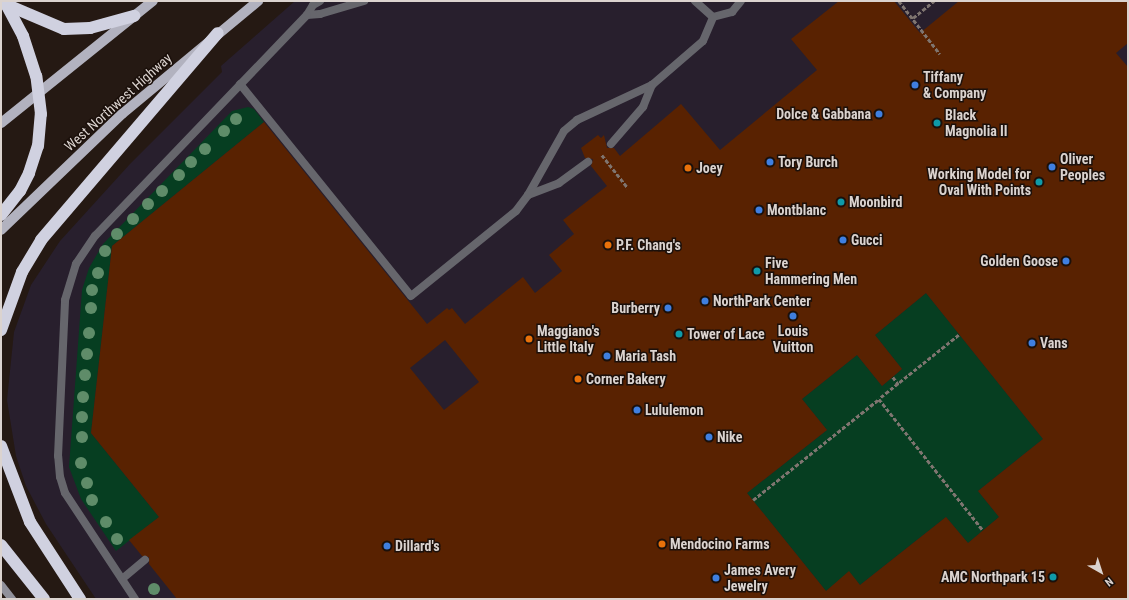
<!DOCTYPE html>
<html>
<head>
<meta charset="utf-8">
<style>
  body { margin:0 }
  #map { position:relative; width:1129px; height:600px; overflow:hidden; background:#251913; font-family:"Roboto Condensed",sans-serif }
  div>[style] { position:absolute }
  [style*='--x'] { left:calc(var(--x)*1px); top:calc(var(--y)*1px); width:calc(var(--w)*1px); rotate:calc(var(--a)*1deg) }
  .commercial>* { inset:0; background:#281f2d }
  .green>* { inset:0; background:#063e21 }
  .building>* { inset:0; background:#592201 }
  .path>* { height:2.5px; margin-top:-1.25px; transform-origin:0; background:repeating-linear-gradient(90deg,#7f7570 0 4px,transparent 0 6px) }
  .service>* { height:8px; margin:-4px; padding:0 4px; transform-origin:4px; border-radius:4px; background:#66666c }
  .secondary>* { height:8px; margin:-4px; padding:0 4px; transform-origin:4px; border-radius:4px; background:#91919b }
  .primary>* { height:10px; margin:-5px; padding:0 5px; transform-origin:5px; border-radius:5px; background:#b2b2bf }
  .motorway>* { height:12px; margin:-6px; padding:0 6px; transform-origin:6px; border-radius:6px; background:#d0d1e0 }
  .trees>* { width:12px; height:12px; margin:-6px; border-radius:50%; background:#5f8c69 }
  .dots>* { width:11px; height:11px; translate:-50% -50%; box-sizing:border-box; border:2px solid #1b100b; border-radius:50% }
  span { translate:-50% -50%; white-space:nowrap; text-align:center; line-height:1.15; -webkit-text-stroke:3px #1b100b; paint-order:stroke }
  .poi-label { font-size:14px; color:#dbd3cf; font-weight:700 }
  .left { translate:0 -50%; text-align:left }
  .right { translate:-100% -50%; text-align:right }
  .street-label { font-size:14px; color:#dbd3cf }
  .frame { position:absolute; inset:0; border:2px solid #dbd3cf; pointer-events:none }
  .north { position:absolute; left:1081px; top:552px; width:40px; height:40px; -webkit-text-stroke:3px #1b100b; paint-order:stroke; rotate:141deg; font-size:11px; font-weight:700; line-height:16px; text-align:center; color:#dbd3cf }
  .north::after { content:''; display:block; margin:auto; width:14px; height:18px; background:#dbd3cf; clip-path:polygon(50% 0,100% 100%,50% 72%,0 100%) }
</style>
</head>
<body>
<div id="map">
  <div class="commercial">
    <i style="clip-path:polygon(295px 1px,1128px 1px,1128px 599px,96px 599px,46px 524px,26px 486px,16px 456px,7px 400px,14px 332px,31px 285px,60px 241px,130px 164px,222px 72px,221px 66px)"></i>
  </div>
  <div class="green">
    <i style="clip-path:polygon(248px 107px,254px 109px,264px 122px,112px 246px,91px 433px,159px 517px,116px 551px,81px 499px,69px 467px,82px 290px,89px 268px,103px 244px,232px 111px)"></i>
    <i style="clip-path:polygon(926px 293px,1043px 439px,978px 491px,999px 517px,968px 543px,946px 517px,860px 585px,849px 572px,826px 591px,747px 493px,827px 430px,802px 399px,857px 355px,882px 386px,902px 369px,875px 335px)"></i>
  </div>
  <div class="building">
    <i style="clip-path:polygon(evenodd,839px 1px,894px 1px,920px 33px,959px 1px,1128px 1px,1128px 43px,1116px 53px,1128px 67px,1128px 599px,177px 599px,149px 564px,149px 557px,142px 556px,129px 540px,159px 517px,91px 433px,112px 246px,264px 122px,427px 324px,447px 308px,449px 310px,452px 308px,465px 324px,523px 277px,535px 293px,562px 271px,549px 255px,574px 234px,563px 220px,607px 186px,591px 166px,593px 159px,585px 158px,581px 148px,598px 135px,601px 138px,604px 135px,607px 148px,614px 148px,620px 156px,681px 104px,720px 150px,817px 70px,791px 39px,839px 1px,926px 293px,1043px 439px,978px 491px,999px 517px,968px 543px,946px 517px,860px 585px,849px 571px,826px 591px,747px 493px,827px 430px,802px 399px,857px 355px,882px 386px,902px 369px,875px 335px,926px 293px,839px 1px,445px 340px,479px 382px,444px 410px,410px 368px,445px 340px)"></i>
  </div>
  <div class="path">
    <i style="--x:899;--y:1;--w:67;--a:52.3"></i>
    <i style="--x:913;--y:18;--w:27;--a:-39"></i>
    <i style="--x:602;--y:155;--w:42;--a:51.8"></i>
    <i style="--x:959;--y:335;--w:102;--a:141.3"></i>
    <i style="--x:879;--y:399;--w:167;--a:51.6"></i>
    <i style="--x:893;--y:377;--w:9;--a:54"></i>
    <i style="--x:753;--y:500;--w:161;--a:-38.7"></i>
  </div>
  <div class="service">
    <i style="--x:320;--y:1;--w:8;--a:150"></i>
    <i style="--x:313;--y:5;--w:12;--a:121"></i>
    <i style="--x:307;--y:15;--w:13;--a:-4"></i>
    <i style="--x:320;--y:14;--w:46;--a:-16.5"></i>
    <i style="--x:695;--y:1;--w:24;--a:42"></i>
    <i style="--x:713;--y:17;--w:20;--a:-15"></i>
    <i style="--x:732;--y:12;--w:14;--a:-51"></i>
    <i style="--x:240;--y:84;--w:272;--a:51.1"></i>
    <i style="--x:411;--y:296;--w:135;--a:-39"></i>
    <i style="--x:516;--y:211;--w:20;--a:-53"></i>
    <i style="--x:528;--y:195;--w:73;--a:-60.6"></i>
    <i style="--x:564;--y:131;--w:17;--a:-40"></i>
    <i style="--x:577;--y:120;--w:83;--a:-25"></i>
    <i style="--x:652;--y:85;--w:67;--a:-40.8"></i>
    <i style="--x:703;--y:41;--w:26;--a:-67"></i>
    <i style="--x:611;--y:144;--w:49;--a:-49.1"></i>
    <i style="--x:643;--y:107;--w:24;--a:-68"></i>
    <i style="--x:528;--y:195;--w:33;--a:-21"></i>
    <i style="--x:559;--y:183;--w:36;--a:-36"></i>
    <i style="--x:122;--y:579;--w:30;--a:-40"></i>
    <i style="--x:135;--y:599;--w:127;--a:-123.4"></i>
    <i style="--x:65;--y:493;--w:17;--a:-107"></i>
    <i style="--x:60;--y:477;--w:21;--a:-95"></i>
    <i style="--x:58;--y:456;--w:156;--a:-87.4"></i>
    <i style="--x:65;--y:300;--w:38;--a:-73"></i>
    <i style="--x:76;--y:264;--w:34;--a:-56"></i>
    <i style="--x:95;--y:236;--w:306;--a:-46.2"></i>
  </div>
  <div class="secondary">
    <i style="--x:1;--y:585;--w:18;--a:52"></i>
  </div>
  <div class="primary">
    <i style="--x:1;--y:123;--w:195;--a:-38.8"></i>
    <i style="--x:1;--y:230;--w:168;--a:-43.8"></i>
    <i style="--x:122;--y:114;--w:177;--a:-39.7"></i>
  </div>
  <div class="motorway">
    <i style="--x:5;--y:4;--w:64;--a:23"></i>
    <i style="--x:64;--y:29;--w:26;--a:-2"></i>
    <i style="--x:90;--y:28;--w:46;--a:-15.3"></i>
    <i style="--x:1;--y:215;--w:31;--a:-52"></i>
    <i style="--x:20;--y:191;--w:20;--a:-63"></i>
    <i style="--x:29;--y:173;--w:28;--a:-72"></i>
    <i style="--x:38;--y:146;--w:32;--a:-85"></i>
    <i style="--x:41;--y:114;--w:38;--a:-97"></i>
    <i style="--x:36;--y:76;--w:42;--a:-108"></i>
    <i style="--x:23;--y:36;--w:34;--a:-118"></i>
    <i style="--x:1;--y:330;--w:62;--a:-70.1"></i>
    <i style="--x:22;--y:272;--w:37;--a:-59"></i>
    <i style="--x:41;--y:240;--w:272;--a:-49.5"></i>
    <i style="--x:1;--y:446;--w:81;--a:69.1"></i>
    <i style="--x:30;--y:522;--w:92;--a:57"></i>
    <i style="--x:1;--y:545;--w:69;--a:51.5"></i>
  </div>
  <div class="trees">
    <i style="left:236px;top:119px"></i>
    <i style="left:224px;top:131px"></i>
    <i style="left:205px;top:149px"></i>
    <i style="left:191px;top:162px"></i>
    <i style="left:179px;top:175px"></i>
    <i style="left:162px;top:191px"></i>
    <i style="left:148px;top:204px"></i>
    <i style="left:133px;top:219px"></i>
    <i style="left:117px;top:234px"></i>
    <i style="left:105px;top:251px"></i>
    <i style="left:98px;top:273px"></i>
    <i style="left:92px;top:290px"></i>
    <i style="left:91px;top:308px"></i>
    <i style="left:89px;top:333px"></i>
    <i style="left:87px;top:354px"></i>
    <i style="left:85px;top:375px"></i>
    <i style="left:83px;top:397px"></i>
    <i style="left:82px;top:417px"></i>
    <i style="left:82px;top:437px"></i>
    <i style="left:81px;top:463px"></i>
    <i style="left:87px;top:483px"></i>
    <i style="left:92px;top:500px"></i>
    <i style="left:106px;top:522px"></i>
    <i style="left:117px;top:539px"></i>
    <i style="left:154px;top:589px"></i>
  </div>
  <div class="dots">
    <i style="left:915px;top:85px;background:#3f7fe0"></i>
    <i style="left:879px;top:114px;background:#3f7fe0"></i>
    <i style="left:937px;top:123px;background:#0f9aa8"></i>
    <i style="left:770px;top:162px;background:#3f7fe0"></i>
    <i style="left:1052px;top:167px;background:#3f7fe0"></i>
    <i style="left:688px;top:168px;background:#e8710a"></i>
    <i style="left:1039px;top:182px;background:#0f9aa8"></i>
    <i style="left:841px;top:202px;background:#0f9aa8"></i>
    <i style="left:759px;top:210px;background:#3f7fe0"></i>
    <i style="left:843px;top:240px;background:#3f7fe0"></i>
    <i style="left:608px;top:245px;background:#e8710a"></i>
    <i style="left:1066px;top:261px;background:#3f7fe0"></i>
    <i style="left:757px;top:271px;background:#0f9aa8"></i>
    <i style="left:705px;top:301px;background:#3f7fe0"></i>
    <i style="left:668px;top:308px;background:#3f7fe0"></i>
    <i style="left:793px;top:316px;background:#3f7fe0"></i>
    <i style="left:679px;top:334px;background:#0f9aa8"></i>
    <i style="left:529px;top:339px;background:#e8710a"></i>
    <i style="left:1032px;top:343px;background:#3f7fe0"></i>
    <i style="left:607px;top:356px;background:#3f7fe0"></i>
    <i style="left:578px;top:379px;background:#e8710a"></i>
    <i style="left:637px;top:410px;background:#3f7fe0"></i>
    <i style="left:709px;top:437px;background:#3f7fe0"></i>
    <i style="left:662px;top:544px;background:#e8710a"></i>
    <i style="left:387px;top:546px;background:#3f7fe0"></i>
    <i style="left:1053px;top:577px;background:#0f9aa8"></i>
    <i style="left:716px;top:578px;background:#3f7fe0"></i>
  </div>
  <div class="poi-label">
    <span class="left" style="left:923px;top:85px">Tiffany<br>&amp; Company</span>
    <span class="right" style="left:871px;top:114px">Dolce &amp; Gabbana</span>
    <span class="left" style="left:945px;top:123px">Black<br>Magnolia II</span>
    <span class="left" style="left:1060px;top:167px">Oliver<br>Peoples</span>
    <span class="left" style="left:778px;top:162px">Tory Burch</span>
    <span class="left" style="left:696px;top:168px">Joey</span>
    <span class="right" style="left:1031px;top:182px">Working Model for<br>Oval With Points</span>
    <span class="left" style="left:849px;top:202px">Moonbird</span>
    <span class="left" style="left:767px;top:210px">Montblanc</span>
    <span class="left" style="left:851px;top:240px">Gucci</span>
    <span class="left" style="left:616px;top:245px">P.F. Chang's</span>
    <span class="right" style="left:1058px;top:261px">Golden Goose</span>
    <span class="left" style="left:765px;top:271px">Five<br>Hammering Men</span>
    <span class="left" style="left:713px;top:301px">NorthPark Center</span>
    <span class="right" style="left:660px;top:308px">Burberry</span>
    <span class="left" style="left:537px;top:339px">Maggiano's<br>Little Italy</span>
    <span style="left:793px;top:339px">Louis<br>Vuitton</span>
    <span class="left" style="left:687px;top:334px">Tower of Lace</span>
    <span class="left" style="left:1040px;top:343px">Vans</span>
    <span class="left" style="left:615px;top:356px">Maria Tash</span>
    <span class="left" style="left:586px;top:379px">Corner Bakery</span>
    <span class="left" style="left:645px;top:410px">Lululemon</span>
    <span class="left" style="left:717px;top:437px">Nike</span>
    <span class="left" style="left:670px;top:544px">Mendocino Farms</span>
    <span class="left" style="left:395px;top:546px">Dillard's</span>
    <span class="left" style="left:724px;top:578px">James Avery<br>Jewelry</span>
    <span class="right" style="left:1045px;top:577px">AMC Northpark 15</span>
  </div>
  <div class="street-label">
    <span style="left:118px;top:102px;rotate:-42deg">West Northwest Highway</span>
  </div>
  <div class="frame"></div>
  <div class="north">N</div>
</div>
</body>
</html>
